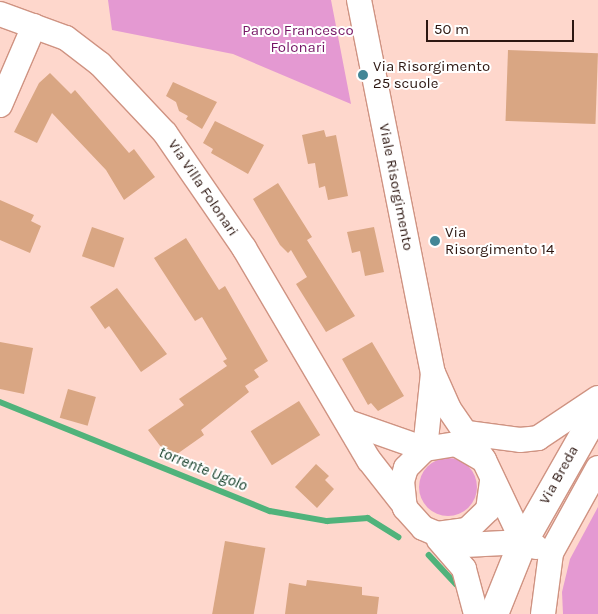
<!DOCTYPE html>
<html>
<head>
<meta charset="utf-8">
<style>
  body { margin:0 }
  #map { position:relative; width:598px; height:614px; overflow:hidden; background:#fed7cc; font-family:Karla,sans-serif }
  div>[style] { position:absolute }
  [style*='--x'] { left:calc(var(--x)*1px); top:calc(var(--y)*1px); width:calc(var(--w)*1px); rotate:calc(var(--a)*1deg) }
  .green>* { inset:0; background:#e499d2 }
  .round { border-radius:50% }
  .stream>* { height:5.5px; margin:-2.75px; padding:0 2.75px; transform-origin:2.75px; border-radius:2.75px; background:#50b37b }
  .building>* { inset:0; background:#d9a683; transform-origin:0 0 }
  .roads { filter:drop-shadow(1px 0 #cf9382) drop-shadow(-1px 0 #cf9382) drop-shadow(0 1px #cf9382) drop-shadow(0 -1px #cf9382) }
  .street>* { height:24px; margin:-12px; padding:0 12px; transform-origin:12px; border-radius:12px; background:#fff }
  .secondary>* { height:28px; margin:-14px; padding:0 14px; transform-origin:14px; border-radius:14px; background:#fff }
  .dots>* { width:14px; height:14px; translate:-50% -50%; box-sizing:border-box; border:2px solid #fff; border-radius:50% }
  span { translate:-50% -50%; white-space:nowrap; text-align:center; line-height:1.15; -webkit-text-stroke:4px #fff; paint-order:stroke }
  .park-label { font-size:15px; color:#761766 }
  .poi-label { font-size:15px; color:#2d1711 }
  .left { translate:0 -50%; text-align:left }
  .street-label { font-size:15px; color:#2d1711 }
  .water-label { font-size:16px; color:#09351e; font-style:italic }
  .scale { position:absolute; left:426px; top:20px; width:148px; height:22px; box-sizing:border-box; border:2px solid #2d1711; border-top:0; padding-left:6px; font-size:15px; line-height:18px; white-space:nowrap; color:#2d1711; -webkit-text-stroke:4px #fff; paint-order:stroke }
</style>
</head>
<body>
<div id="map">
  <div class="green">
    <i style="clip-path:polygon(108px 0,331px 0,351px 104px,233px 54px,112px 30px)"></i>
    <i class="round" style="left:419px;top:458px;width:58px;height:58px"></i>
    <i style="clip-path:polygon(598px 507px,598px 614px,563px 614px,562px 592px,570px 559px)"></i>
  </div>
  <div class="stream">
    <i style="--x:0;--y:402;--w:291;--a:22"></i>
    <i style="--x:270;--y:511;--w:58;--a:10"></i>
    <i style="--x:327;--y:521;--w:41;--a:-4.2"></i>
    <i style="--x:368;--y:518;--w:36;--a:32"></i>
    <i style="--x:429;--y:555;--w:40;--a:47"></i>
  </div>
  <div class="building">
    <i style="left:508px;top:50px;width:90px;height:71px;rotate:2deg"></i>
    <i style="clip-path:polygon(50px 73px,71px 94px,75px 90px,129px 153px,134px 149px,155px 177px,124px 200px,106px 170px,52px 113px,37px 143px,14px 132px,39px 83px)"></i>
    <i style="clip-path:polygon(173px 82px,217px 102px,202px 129px,186px 119px,188px 116px,179px 111px,176px 102px,166px 96px)"></i>
    <i style="clip-path:polygon(215px 121px,264px 145px,248px 174px,211px 153px,213px 149px,203px 143px)"></i>
    <i style="clip-path:polygon(324px 130px,326px 137px,336px 135px,348px 196px,328px 200px,325px 186px,319px 188px,315px 163px,308px 164px,302px 135px)"></i>
    <i style="clip-path:polygon(278px 183px,312px 237px,307px 240px,355px 316px,326px 332px,296px 284px,307px 277px,291px 250px,288px 253px,280px 245px,253px 199px)"></i>
    <i style="clip-path:polygon(0 200px,34px 215px,31px 221px,41px 226px,30px 253px,0 240px)"></i>
    <i style="left:92px;top:227px;width:34px;height:31px;rotate:19deg"></i>
    <i style="clip-path:polygon(374px 227px,384px 272px,365px 276px,360px 251px,352px 253px,347px 232px)"></i>
    <i style="clip-path:polygon(186px 238px,219px 290px,225px 286px,268px 361px,254px 370px,259px 377px,245px 386px,249px 392px,201px 430px,204px 435px,170px 459px,148px 430px,184px 405px,179px 399px,227px 366px,223px 361px,227px 359px,202px 317px,195px 321px,154px 258px)"></i>
    <i style="clip-path:polygon(117px 288px,167px 354px,141px 372px,109px 326px,105px 329px,90px 307px)"></i>
    <i style="clip-path:polygon(0 342px,33px 348px,24px 394px,0 389px)"></i>
    <i style="clip-path:polygon(372px 342px,404px 396px,378px 411px,371px 403px,368px 405px,342px 359px)"></i>
    <i style="left:68px;top:389px;width:29px;height:30px;rotate:16deg"></i>
    <i style="left:299px;top:401px;width:40px;height:57px;rotate:58deg"></i>
    <i style="clip-path:polygon(316px 464px,329px 476px,325px 480px,334px 489px,317px 508px,295px 487px)"></i>
    <i style="left:225px;top:541px;width:41px;height:74px;rotate:10deg"></i>
    <i style="clip-path:polygon(307px 580px,362px 587px,362px 595px,379px 597px,377px 614px,285px 614px,289px 583px,306px 586px)"></i>
  </div>
  <div class="roads">
    <div class="street">
      <i style="--x:359;--y:0;--w:380;--a:78.8"></i>
      <i style="--x:433;--y:373;--w:39;--a:66"></i>
      <i style="--x:449;--y:409;--w:62;--a:55.5"></i>
      <i style="--x:484;--y:460;--w:91;--a:64.6"></i>
      <i style="--x:0;--y:14;--w:70;--a:20"></i>
      <i style="--x:66;--y:38;--w:43;--a:37.4"></i>
      <i style="--x:100;--y:64;--w:95;--a:46.7"></i>
      <i style="--x:165;--y:133;--w:140;--a:55.5"></i>
      <i style="--x:244;--y:248;--w:246;--a:59.5"></i>
      <i style="--x:369;--y:460;--w:58;--a:52"></i>
      <i style="--x:0;--y:105;--w:86;--a:-66.7"></i>
      <i style="--x:348;--y:422;--w:82;--a:19.3"></i>
      <i style="--x:467;--y:433;--w:53;--a:7.5"></i>
      <i style="--x:520;--y:440;--w:18;--a:-6"></i>
      <i style="--x:538;--y:438;--w:72;--a:-33.7"></i>
      <i style="--x:425;--y:449;--w:76;--a:-84"></i>
      <i style="--x:482;--y:459;--w:30;--a:-150"></i>
      <i style="--x:456;--y:444;--w:31;--a:171"></i>
      <i style="--x:425;--y:449;--w:27;--a:135"></i>
      <i style="--x:406;--y:468;--w:14;--a:107"></i>
      <i style="--x:402;--y:481;--w:27;--a:84"></i>
      <i style="--x:405;--y:508;--w:27;--a:48"></i>
      <i style="--x:423;--y:528;--w:15;--a:23"></i>
      <i style="--x:437;--y:534;--w:30;--a:-8"></i>
      <i style="--x:467;--y:530;--w:29;--a:-44"></i>
      <i style="--x:488;--y:510;--w:29;--a:-82"></i>
      <i style="--x:439;--y:540;--w:38;--a:49"></i>
      <i style="--x:464;--y:569;--w:47;--a:75.1"></i>
      <i style="--x:446;--y:546;--w:77;--a:-3"></i>
      <i style="--x:523;--y:542;--w:14;--a:21"></i>
      <i style="--x:543;--y:614;--w:62;--a:-82.5"></i>
      <i style="--x:551;--y:553;--w:97;--a:-61.1"></i>
    </div>
    <div class="secondary">
      <i style="--x:494;--y:614;--w:78;--a:-68.1"></i>
      <i style="--x:523;--y:542;--w:152;--a:-60.4"></i>
    </div>
  </div>
  <div class="dots">
    <i style="left:363px;top:75px;background:#438696"></i>
    <i style="left:435px;top:241px;background:#438696"></i>
  </div>
  <div class="park-label">
    <span style="left:298px;top:39px">Parco Francesco<br>Folonari</span>
  </div>
  <div class="poi-label">
    <span class="left" style="left:373px;top:75px">Via Risorgimento<br>25 scuole</span>
    <span class="left" style="left:445px;top:241px">Via<br>Risorgimento 14</span>
  </div>
  <div class="street-label">
    <span style="left:396px;top:187px;rotate:79deg">Viale Risorgimento</span>
    <span style="left:203px;top:188px;rotate:56deg">Via Villa Folonari</span>
    <span style="left:559px;top:475px;rotate:-61deg">Via Breda</span>
  </div>
  <div class="water-label">
    <span style="left:203px;top:469px;rotate:22deg">torrente Ugolo</span>
  </div>
  <div class="scale">50 m</div>
</div>
</body>
</html>
